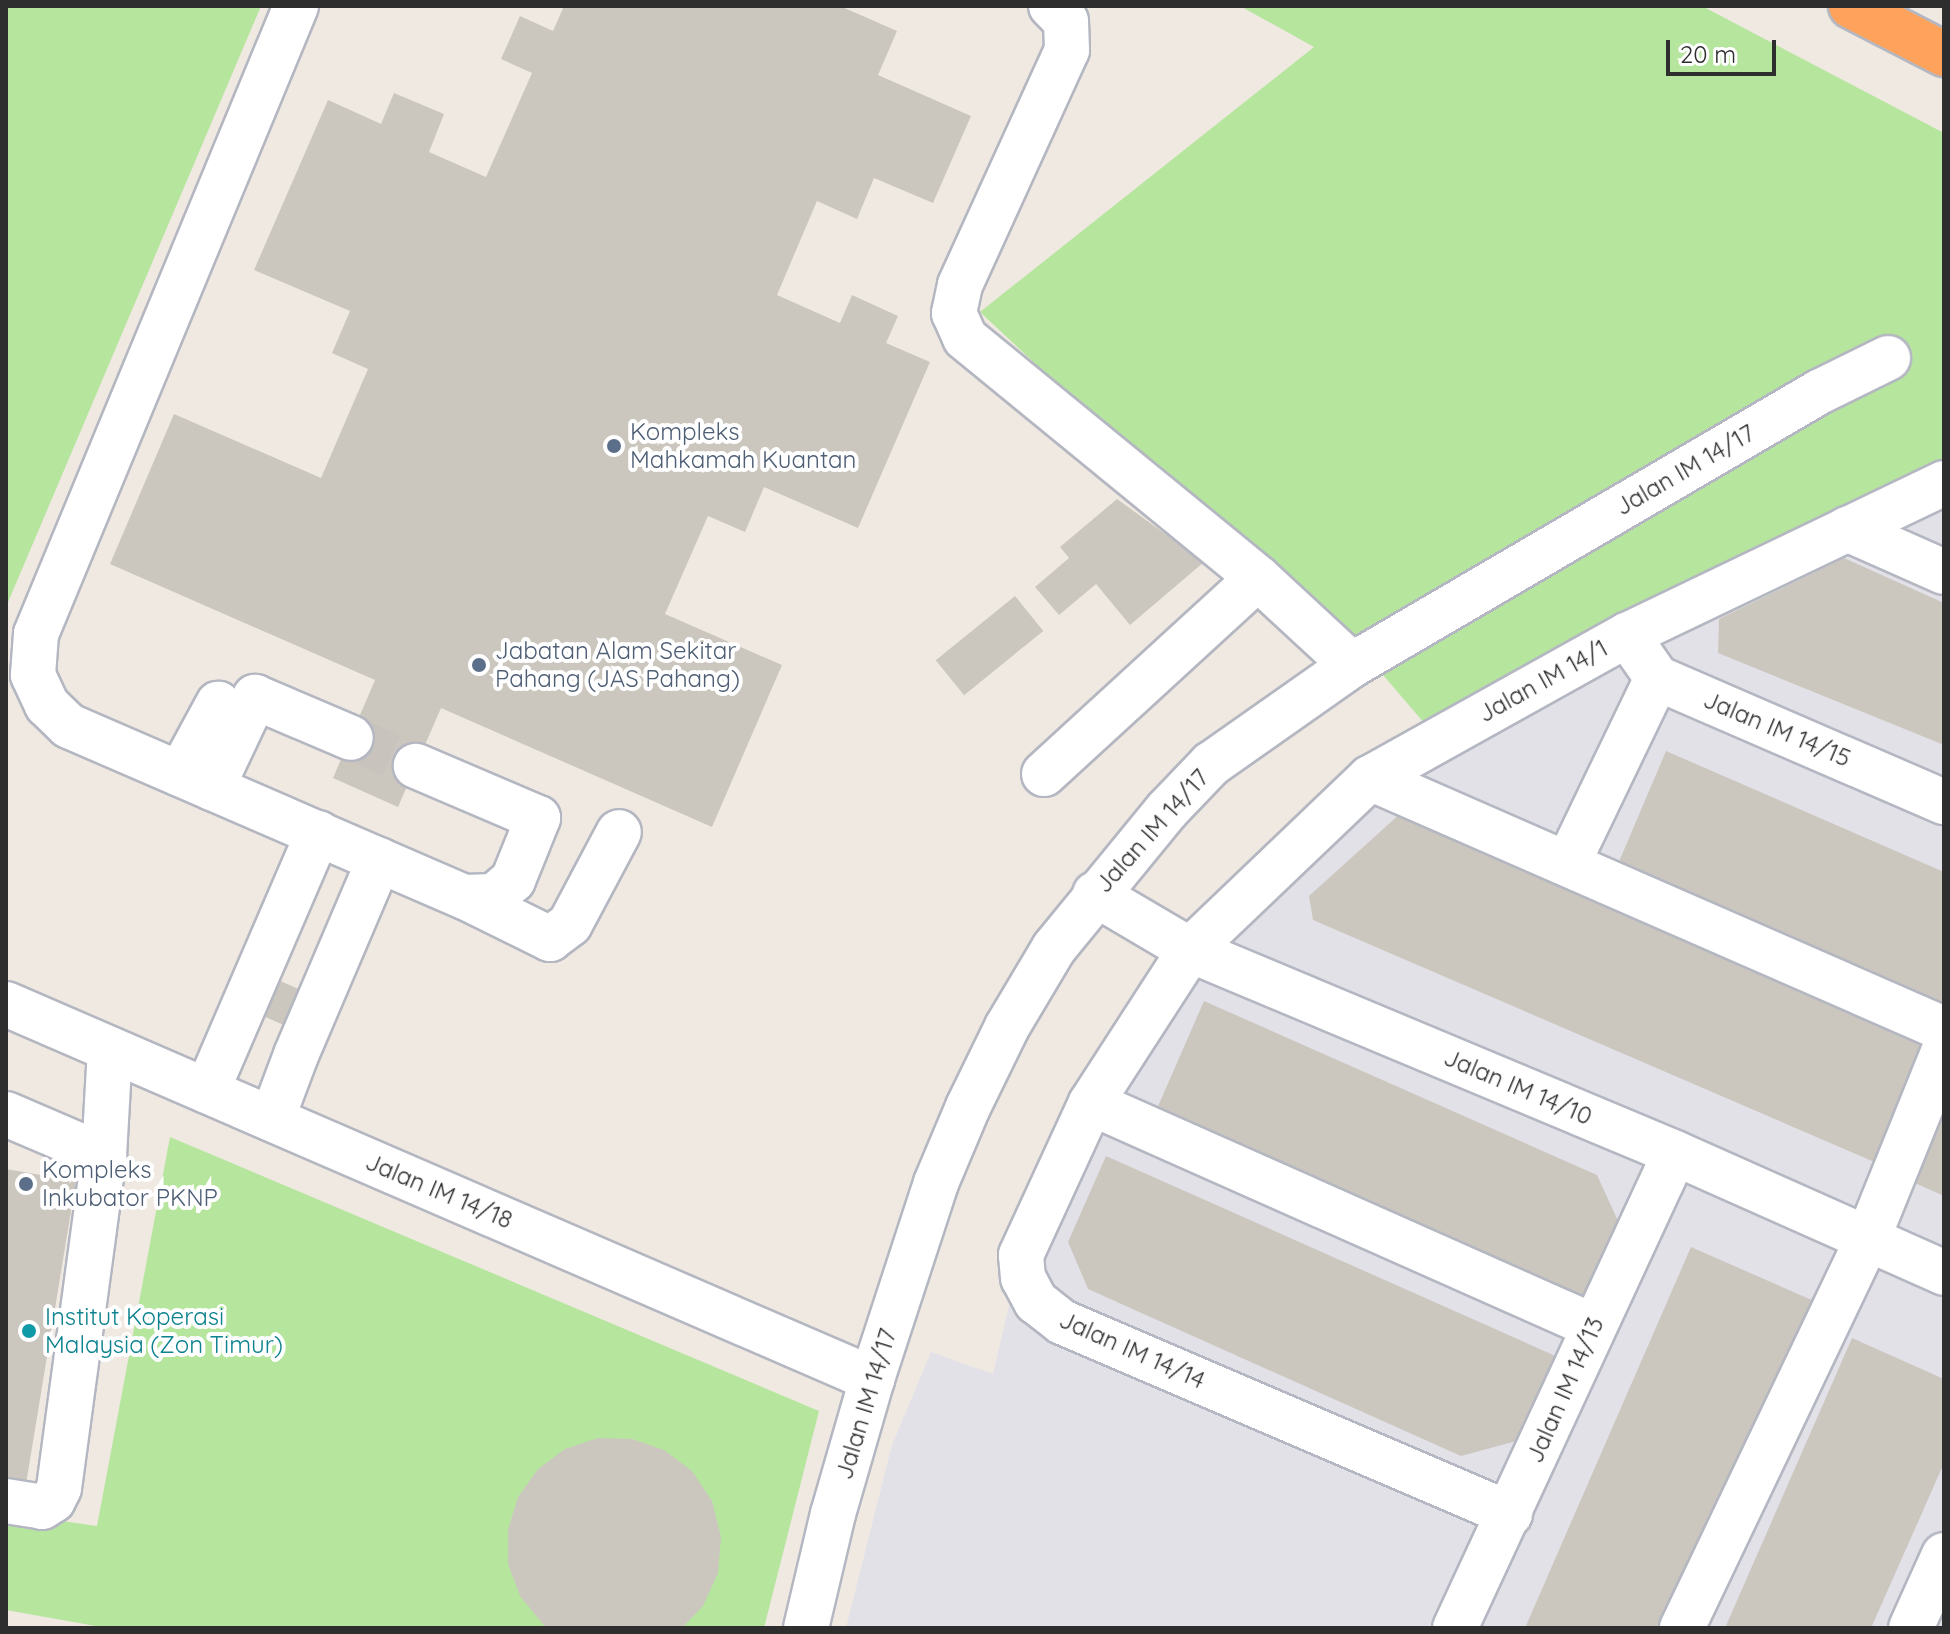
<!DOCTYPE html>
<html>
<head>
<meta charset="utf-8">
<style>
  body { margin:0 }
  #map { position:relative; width:1950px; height:1634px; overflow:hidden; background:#efe9e1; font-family:Quicksand,sans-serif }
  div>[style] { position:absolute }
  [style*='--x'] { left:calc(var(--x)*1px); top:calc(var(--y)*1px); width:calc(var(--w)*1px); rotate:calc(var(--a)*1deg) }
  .industrial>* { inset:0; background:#e3e1e8 }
  .green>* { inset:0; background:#b6e59e }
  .building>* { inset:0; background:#cbc7bf; transform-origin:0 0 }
  .minor-tunnel>* { height:44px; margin-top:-22px; transform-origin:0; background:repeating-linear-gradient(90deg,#c8c4bd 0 44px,transparent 0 66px) }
  .roads { filter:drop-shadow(2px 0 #b4b7c1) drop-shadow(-2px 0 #b4b7c1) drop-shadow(0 2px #b4b7c1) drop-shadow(0 -2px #b4b7c1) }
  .minor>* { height:44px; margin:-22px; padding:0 22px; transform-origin:22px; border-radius:22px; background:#fff }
  .highway>* { height:44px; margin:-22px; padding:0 22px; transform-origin:22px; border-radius:22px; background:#ffa35c }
  .dots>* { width:22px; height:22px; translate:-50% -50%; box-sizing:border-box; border:4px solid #fff; border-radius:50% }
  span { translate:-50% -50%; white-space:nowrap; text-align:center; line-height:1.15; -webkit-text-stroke:8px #fff; paint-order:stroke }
  .service-label { font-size:24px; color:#4e5e75 }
  .left { translate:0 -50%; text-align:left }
  .street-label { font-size:24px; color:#2e2e2e }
  .culture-label { font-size:24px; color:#0d838f }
  .frame { position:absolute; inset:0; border:8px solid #2e2e2e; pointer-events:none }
  .scale { position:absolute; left:1666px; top:40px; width:110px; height:36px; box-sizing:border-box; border:4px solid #2e2e2e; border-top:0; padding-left:10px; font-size:24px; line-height:28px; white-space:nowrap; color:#2e2e2e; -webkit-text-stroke:6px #fff; paint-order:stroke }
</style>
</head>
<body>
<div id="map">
  <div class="industrial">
    <i style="clip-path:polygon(1944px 483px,1944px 1628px,846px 1628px,892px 1445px,931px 1352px,993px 1374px,1021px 1255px,1091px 1103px,1370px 778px)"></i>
  </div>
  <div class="green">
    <i style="clip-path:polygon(6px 6px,261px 6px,6px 607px)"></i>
    <i style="clip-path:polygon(1240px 6px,1702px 6px,1944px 133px,1944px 462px,1425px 724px,1336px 620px,1105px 429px,980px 312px,1314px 47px)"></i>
    <i style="clip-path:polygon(170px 1137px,819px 1411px,764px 1628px,107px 1628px,6px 1610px,6px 1513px,97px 1526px)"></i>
  </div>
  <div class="building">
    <i style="clip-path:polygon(564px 6px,840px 6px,897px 31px,878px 75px,971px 116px,933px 203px,874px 178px,857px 219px,817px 201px,777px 295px,840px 323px,852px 295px,898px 316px,886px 343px,930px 362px,858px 528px,764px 487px,745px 532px,708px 516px,665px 614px,782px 665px,712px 827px,441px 708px,398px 807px,333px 778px,375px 680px,110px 564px,174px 414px,321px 478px,368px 369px,332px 353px,350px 311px,254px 270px,328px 100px,381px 124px,394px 93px,444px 114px,429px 152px,486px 177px,532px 73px,501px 59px,520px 16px,553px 31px)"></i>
    <i style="clip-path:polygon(1117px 499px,1204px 562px,1130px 625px,1096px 584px,1059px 615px,1035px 587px,1069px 558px,1060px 547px)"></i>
    <i style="clip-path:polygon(1844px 558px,1944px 603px,1944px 745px,1718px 653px,1719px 619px)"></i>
    <i style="left:1015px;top:596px;width:45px;height:102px;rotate:51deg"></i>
    <i style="clip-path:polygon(1666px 751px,1944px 872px,1944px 1015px,1615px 871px)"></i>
    <i style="clip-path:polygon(1402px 812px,1929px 1047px,1879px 1164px,1313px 920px,1309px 896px)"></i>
    <i style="left:276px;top:979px;width:27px;height:39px;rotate:24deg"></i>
    <i style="clip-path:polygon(1204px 1001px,1597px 1175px,1619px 1223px,1579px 1313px,1152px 1120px)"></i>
    <i style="clip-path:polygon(1944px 1099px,1944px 1196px,1908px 1180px)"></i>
    <i style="clip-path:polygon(1106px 1156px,1560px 1358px,1524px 1439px,1461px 1456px,1088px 1289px,1068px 1242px)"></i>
    <i style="clip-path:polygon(6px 1169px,76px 1181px,26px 1484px,6px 1480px)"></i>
    <i style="clip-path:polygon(1691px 1247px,1814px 1301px,1669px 1628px,1525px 1628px)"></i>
    <i style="clip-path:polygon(1852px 1338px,1944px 1379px,1944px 1463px,1922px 1513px,1871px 1628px,1725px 1628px)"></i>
    <i style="clip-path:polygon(598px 1438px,632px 1439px,664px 1450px,692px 1471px,712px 1501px,721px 1537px,718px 1573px,703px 1606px,682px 1628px,546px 1628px,520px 1596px,508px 1564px,508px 1530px,518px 1497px,538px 1469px,565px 1449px)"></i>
  </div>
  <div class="minor-tunnel">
    <i style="--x:351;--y:738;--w:71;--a:23.3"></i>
  </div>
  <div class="roads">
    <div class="minor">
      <i style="--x:296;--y:6;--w:680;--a:112.49"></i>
      <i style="--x:36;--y:634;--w:41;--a:94.2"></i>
      <i style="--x:33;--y:675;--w:33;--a:65"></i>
      <i style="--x:47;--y:705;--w:30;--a:44"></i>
      <i style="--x:69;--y:726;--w:431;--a:23.4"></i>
      <i style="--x:465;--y:897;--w:29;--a:-2"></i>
      <i style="--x:494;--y:896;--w:25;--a:-40"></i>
      <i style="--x:513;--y:880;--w:67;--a:-68"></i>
      <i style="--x:538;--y:818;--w:133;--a:-156.9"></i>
      <i style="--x:1051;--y:6;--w:21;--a:45"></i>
      <i style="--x:1066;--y:21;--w:29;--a:88"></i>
      <i style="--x:1067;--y:50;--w:258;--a:114.5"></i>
      <i style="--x:960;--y:285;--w:29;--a:102"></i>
      <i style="--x:954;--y:313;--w:27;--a:66"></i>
      <i style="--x:965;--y:338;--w:379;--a:39.3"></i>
      <i style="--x:1258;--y:578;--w:128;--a:42.8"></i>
      <i style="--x:1847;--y:529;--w:106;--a:23.9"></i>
      <i style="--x:1627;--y:635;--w:52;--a:55.1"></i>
      <i style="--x:1657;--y:678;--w:313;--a:23.4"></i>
      <i style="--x:180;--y:774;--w:80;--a:-61.5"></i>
      <i style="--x:1044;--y:774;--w:290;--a:-42.5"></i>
      <i style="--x:1370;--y:778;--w:626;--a:23.62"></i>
      <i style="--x:212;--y:788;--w:101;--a:-64.7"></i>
      <i style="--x:255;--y:697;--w:104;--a:23.1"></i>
      <i style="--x:1568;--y:863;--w:205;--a:-64.3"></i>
      <i style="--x:1095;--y:894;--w:110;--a:30.5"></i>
      <i style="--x:1190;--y:950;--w:526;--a:22.71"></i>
      <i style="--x:1675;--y:1153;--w:295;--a:24"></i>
      <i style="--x:465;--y:897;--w:95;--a:26.3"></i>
      <i style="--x:550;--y:939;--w:25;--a:-37"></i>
      <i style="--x:570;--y:924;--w:104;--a:-62"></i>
      <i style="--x:6;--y:1004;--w:944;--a:23.41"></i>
      <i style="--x:207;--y:1091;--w:281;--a:-66.7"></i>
      <i style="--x:1091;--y:1103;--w:549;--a:23.95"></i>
      <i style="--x:6;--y:1114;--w:107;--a:23.2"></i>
      <i style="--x:272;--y:1119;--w:68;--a:-69.4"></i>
      <i style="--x:296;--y:1055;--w:212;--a:-66.9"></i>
      <i style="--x:6;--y:1501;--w:36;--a:9"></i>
      <i style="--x:42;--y:1507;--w:13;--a:-32"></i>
      <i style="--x:53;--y:1500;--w:13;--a:-63"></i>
      <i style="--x:59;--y:1488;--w:335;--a:-82.3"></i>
      <i style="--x:104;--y:1156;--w:107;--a:-86.8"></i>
      <i style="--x:1510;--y:1514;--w:487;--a:-156.8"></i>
      <i style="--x:1062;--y:1322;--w:33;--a:-142"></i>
      <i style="--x:1036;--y:1302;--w:27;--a:-118"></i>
      <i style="--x:1023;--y:1278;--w:23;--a:-95"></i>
      <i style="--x:1021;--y:1255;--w:167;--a:-65.3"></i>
      <i style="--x:1091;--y:1103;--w:182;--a:-57.1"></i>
      <i style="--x:1190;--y:950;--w:249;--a:-43.7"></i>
      <i style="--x:1370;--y:778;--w:294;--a:-29.1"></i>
      <i style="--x:1627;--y:635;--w:352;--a:-25.6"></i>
      <i style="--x:806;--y:1628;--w:117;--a:-76.7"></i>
      <i style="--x:833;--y:1514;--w:141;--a:-73.9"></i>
      <i style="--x:872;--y:1379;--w:206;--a:-71.9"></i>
      <i style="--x:936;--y:1183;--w:82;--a:-67.2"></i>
      <i style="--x:968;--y:1107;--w:89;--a:-64"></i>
      <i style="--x:1007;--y:1027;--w:92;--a:-59.3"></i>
      <i style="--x:1054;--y:948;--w:178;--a:-50.7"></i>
      <i style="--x:1167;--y:810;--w:64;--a:-46.3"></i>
      <i style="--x:1211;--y:764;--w:172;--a:-35.1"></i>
      <i style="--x:1352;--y:665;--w:541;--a:-30.31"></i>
      <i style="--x:1819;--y:392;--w:77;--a:-26.2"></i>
      <i style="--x:1455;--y:1628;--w:523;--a:-65.15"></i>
      <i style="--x:1682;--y:1628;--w:432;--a:-64.5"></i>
      <i style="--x:1868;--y:1238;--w:203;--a:-68"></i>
      <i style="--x:1911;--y:1628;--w:80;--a:-65.7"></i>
    </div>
    <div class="highway">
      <i style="--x:1851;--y:6;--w:105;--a:27.3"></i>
    </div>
  </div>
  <div class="dots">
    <i style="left:614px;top:446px;background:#5c6f8a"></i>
    <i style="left:479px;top:665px;background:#5c6f8a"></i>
    <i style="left:26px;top:1184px;background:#5c6f8a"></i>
    <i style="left:29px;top:1331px;background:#0f9aa8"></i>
  </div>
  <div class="service-label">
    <span class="left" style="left:630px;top:446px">Kompleks<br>Mahkamah Kuantan</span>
    <span class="left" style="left:495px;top:665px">Jabatan Alam Sekitar<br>Pahang (JAS Pahang)</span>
    <span class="left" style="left:42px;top:1184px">Kompleks<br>Inkubator PKNP</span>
  </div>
  <div class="street-label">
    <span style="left:1685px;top:470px;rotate:-30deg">Jalan IM 14/17</span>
    <span style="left:1543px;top:681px;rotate:-29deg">Jalan IM 14/1</span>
    <span style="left:1777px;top:729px;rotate:23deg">Jalan IM 14/15</span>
    <span style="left:1152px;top:831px;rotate:-48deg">Jalan IM 14/17</span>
    <span style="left:1518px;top:1087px;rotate:23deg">Jalan IM 14/10</span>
    <span style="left:439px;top:1191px;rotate:23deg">Jalan IM 14/18</span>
    <span style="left:1132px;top:1350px;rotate:24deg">Jalan IM 14/14</span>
    <span style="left:1565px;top:1390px;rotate:-66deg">Jalan IM 14/13</span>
    <span style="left:866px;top:1404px;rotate:-73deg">Jalan IM 14/17</span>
  </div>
  <div class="culture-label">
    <span class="left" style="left:45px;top:1331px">Institut Koperasi<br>Malaysia (Zon Timur)</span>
  </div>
  <div class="frame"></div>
  <div class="scale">20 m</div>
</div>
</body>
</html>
